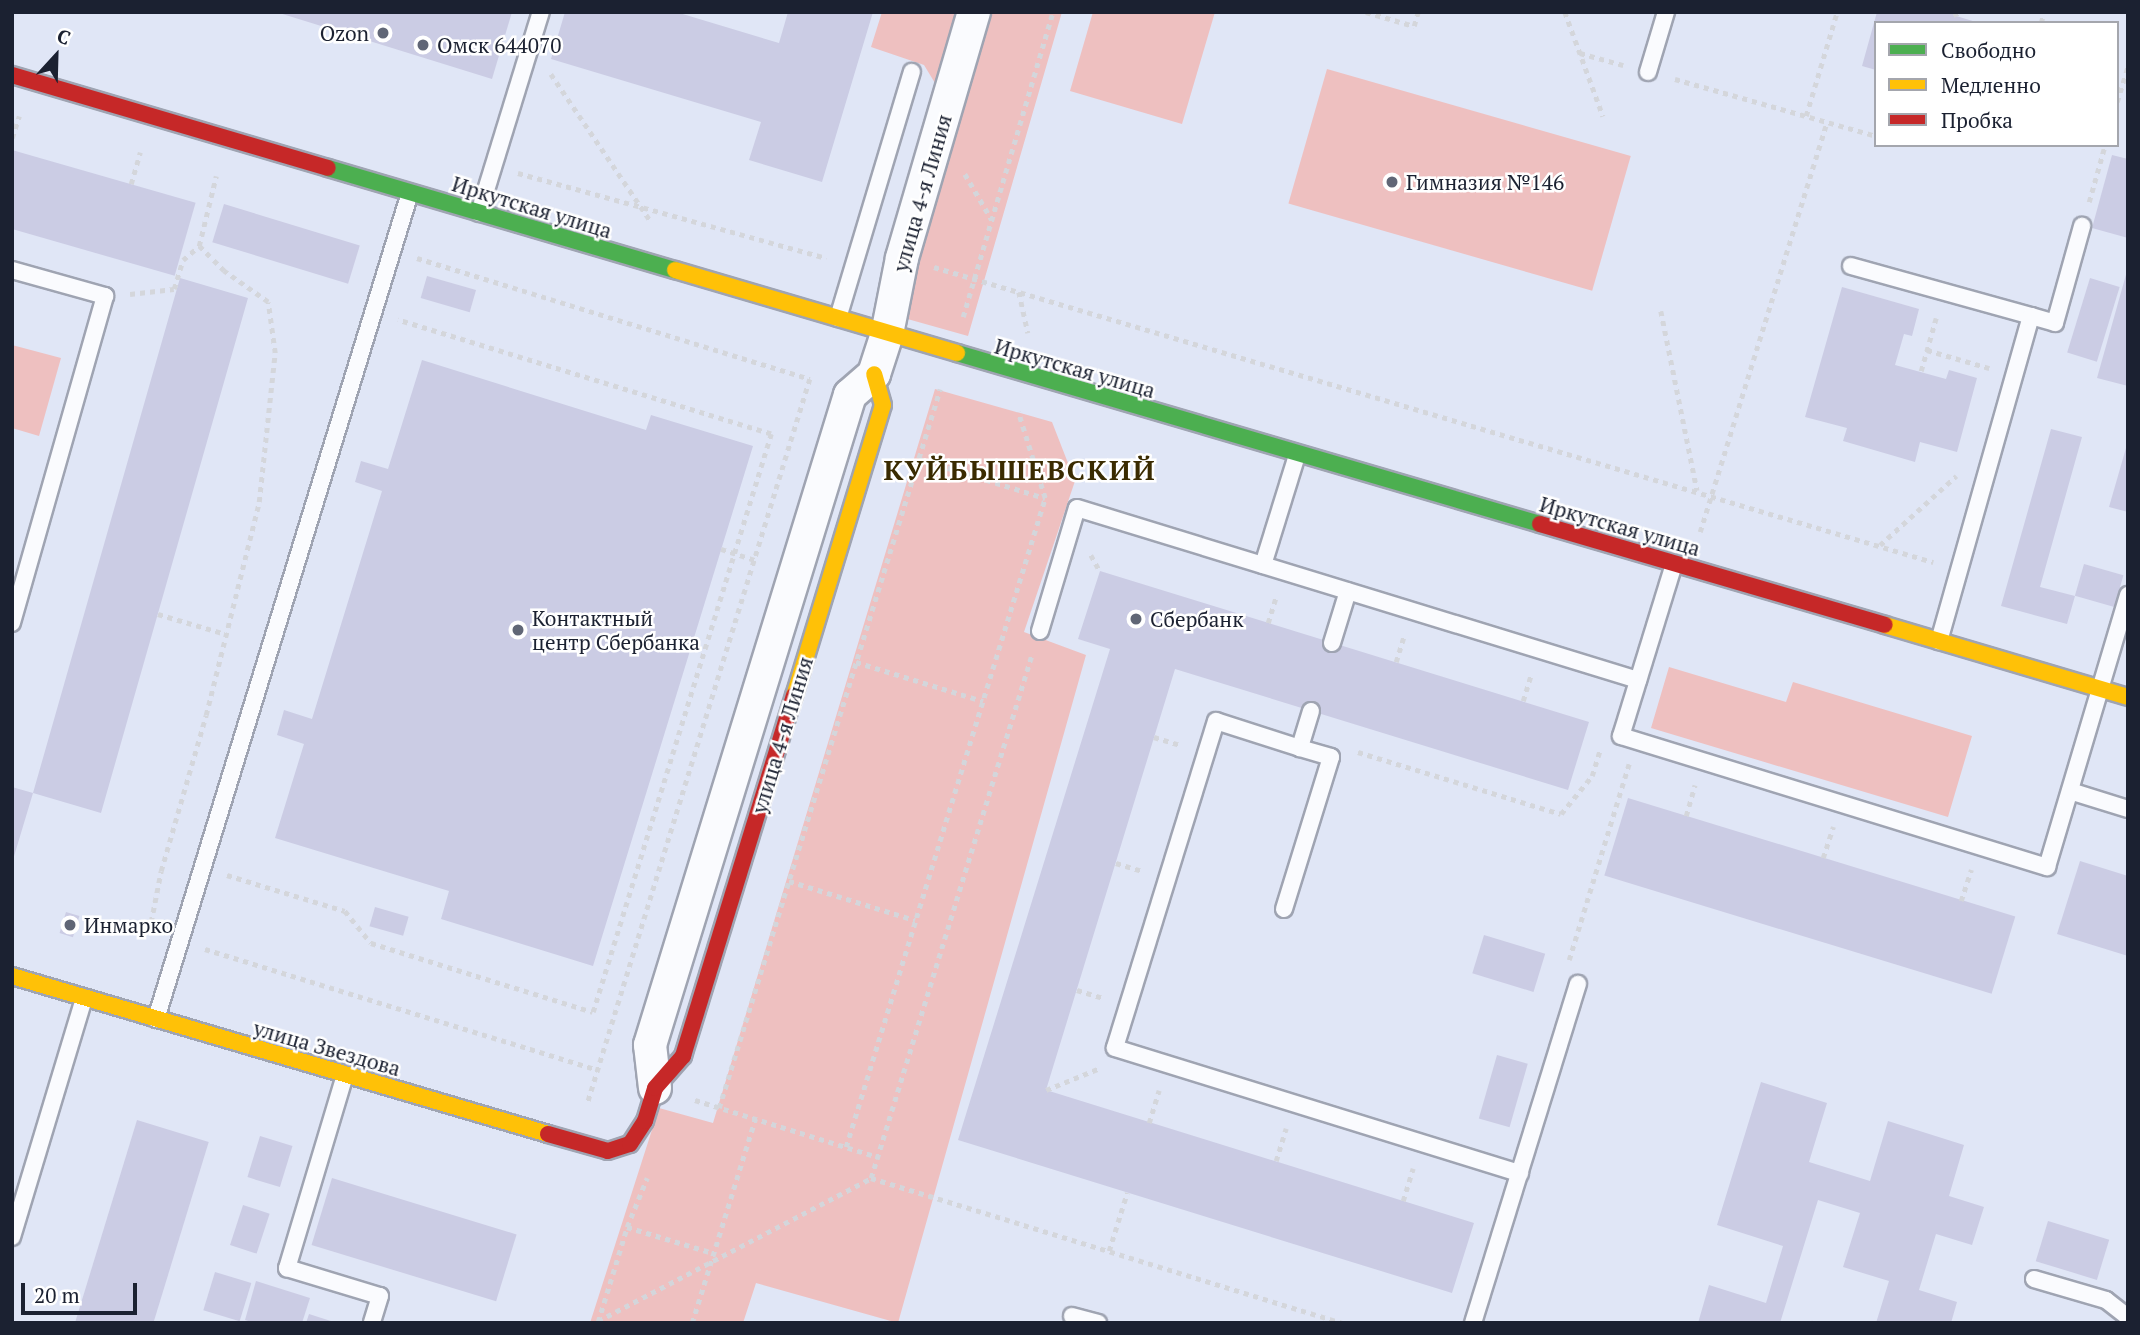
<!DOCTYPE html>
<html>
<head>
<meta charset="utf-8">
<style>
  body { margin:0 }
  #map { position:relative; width:2140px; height:1335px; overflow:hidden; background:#e0e6f6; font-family:"PT Serif",serif }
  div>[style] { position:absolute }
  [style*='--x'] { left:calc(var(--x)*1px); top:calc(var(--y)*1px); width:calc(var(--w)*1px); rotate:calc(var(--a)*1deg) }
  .green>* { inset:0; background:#eec0c0; transform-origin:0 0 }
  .building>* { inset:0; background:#cbcce4; transform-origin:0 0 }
  .path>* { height:4.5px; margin-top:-2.25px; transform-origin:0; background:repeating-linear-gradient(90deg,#d4d6db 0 5px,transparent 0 10px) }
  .roads { filter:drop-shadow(2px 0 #9fa4b2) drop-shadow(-2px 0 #9fa4b2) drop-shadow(0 2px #9fa4b2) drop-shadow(0 -2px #9fa4b2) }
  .lane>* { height:16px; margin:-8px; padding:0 8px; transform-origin:8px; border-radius:8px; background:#fafbfe }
  .street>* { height:32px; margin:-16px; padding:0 16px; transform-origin:16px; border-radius:16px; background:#fafbfe }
  .fast>* { height:16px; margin:-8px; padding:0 8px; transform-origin:8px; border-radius:8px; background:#4caf50 }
  .slow>* { height:16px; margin:-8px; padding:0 8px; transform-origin:8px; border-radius:8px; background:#ffc107 }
  .jam>* { height:16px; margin:-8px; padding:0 8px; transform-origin:8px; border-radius:8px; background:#c62828 }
  .dots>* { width:19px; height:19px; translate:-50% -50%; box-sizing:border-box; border:4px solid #fff; border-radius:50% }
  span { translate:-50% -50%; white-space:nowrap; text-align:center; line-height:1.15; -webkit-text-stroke:5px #fff; paint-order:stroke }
  .poi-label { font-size:21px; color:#1b2131 }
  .right { translate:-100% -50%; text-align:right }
  .left { translate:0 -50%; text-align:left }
  .street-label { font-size:21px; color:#1b2131 }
  .district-label { font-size:28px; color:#3a2b01; font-weight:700; letter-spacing:2px }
  .frame { position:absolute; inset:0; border:14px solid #1b2131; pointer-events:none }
  .legend { position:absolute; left:1874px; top:21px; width:245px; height:126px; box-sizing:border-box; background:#fff; border:2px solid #a4a6ad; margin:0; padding:9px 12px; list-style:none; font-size:21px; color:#1b2131 }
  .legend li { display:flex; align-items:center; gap:14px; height:35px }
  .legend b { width:35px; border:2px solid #a4a6ad }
  .north { position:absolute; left:21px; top:21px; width:70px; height:70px; -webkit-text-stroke:5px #fff; paint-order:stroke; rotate:22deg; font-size:19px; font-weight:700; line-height:28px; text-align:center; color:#1b2131 }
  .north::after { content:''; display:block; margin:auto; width:24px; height:32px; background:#1b2131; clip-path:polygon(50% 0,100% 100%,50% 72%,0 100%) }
  .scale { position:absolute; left:21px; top:1283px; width:116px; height:32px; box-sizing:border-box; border:4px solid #1b2131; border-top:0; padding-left:9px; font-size:21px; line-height:24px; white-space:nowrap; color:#1b2131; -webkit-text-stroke:5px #fff; paint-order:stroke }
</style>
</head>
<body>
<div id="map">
  <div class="green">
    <i style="clip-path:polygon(882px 12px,1062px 12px,968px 336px,879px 311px,938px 88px,924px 65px,871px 47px)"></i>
    <i style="clip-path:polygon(1093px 12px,1215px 12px,1182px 124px,1070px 91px)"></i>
    <i style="left:1327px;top:69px;width:316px;height:140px;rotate:16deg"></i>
    <i style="clip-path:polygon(12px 345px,61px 358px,39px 436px,12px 428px)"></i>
    <i style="clip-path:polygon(935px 389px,1052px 422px,1075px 481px,1024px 632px,1086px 655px,898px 1323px,756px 1283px,743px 1323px,590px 1323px,659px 1108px,713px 1123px)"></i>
    <i style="clip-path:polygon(1669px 667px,1786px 702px,1793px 682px,1972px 736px,1948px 817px,1651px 728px)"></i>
  </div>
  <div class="building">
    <i style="clip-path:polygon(276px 12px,512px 12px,492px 79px)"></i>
    <i style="clip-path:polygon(565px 12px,676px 12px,779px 43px,788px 12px,873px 12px,822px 182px,749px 160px,761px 122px,551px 59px)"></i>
    <i style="clip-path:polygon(1877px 12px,1954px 12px,1953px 15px,1976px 22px,1876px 23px,1876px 70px,1862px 66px)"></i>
    <i style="left:12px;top:150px;width:191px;height:76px;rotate:16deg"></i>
    <i style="clip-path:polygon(2112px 155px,2128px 159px,2128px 238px,2092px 228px)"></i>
    <i style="left:224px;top:204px;width:142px;height:40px;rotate:17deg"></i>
    <i style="clip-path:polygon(2127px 271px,2128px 271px,2128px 386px,2097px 378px)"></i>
    <i style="left:427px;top:276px;width:51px;height:23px;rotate:16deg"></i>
    <i style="clip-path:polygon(180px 278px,248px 298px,101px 813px,33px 793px,12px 863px,12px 787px,33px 793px)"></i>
    <i style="left:2090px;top:278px;width:31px;height:78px;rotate:17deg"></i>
    <i style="clip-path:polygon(1842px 287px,1919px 309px,1912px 336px,1904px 334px,1895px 365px,1946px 379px,1949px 370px,1977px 378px,1957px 452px,1920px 442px,1915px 462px,1843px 441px,1847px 428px,1805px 417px)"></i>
    <i style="clip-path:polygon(422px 360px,646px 430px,651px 415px,753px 446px,593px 966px,441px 919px,449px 891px,275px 838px,304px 744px,277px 735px,284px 710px,312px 719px,382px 491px,355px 482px,361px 461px,388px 469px)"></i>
    <i style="clip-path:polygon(2051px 429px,2082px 437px,2040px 587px,2075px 596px,2067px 624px,2001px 606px)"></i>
    <i style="clip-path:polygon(2128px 441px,2128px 512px,2109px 507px)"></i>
    <i style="left:2084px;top:564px;width:41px;height:33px;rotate:16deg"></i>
    <i style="clip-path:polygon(1100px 571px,1589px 722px,1568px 790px,1175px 669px,1046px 1090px,1474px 1223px,1452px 1293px,958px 1140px,1110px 649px,1078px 639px)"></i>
    <i style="left:1628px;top:798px;width:405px;height:81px;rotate:17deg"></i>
    <i style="clip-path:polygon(2080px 861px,2128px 876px,2128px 956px,2057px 934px)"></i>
    <i style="left:375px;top:907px;width:35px;height:20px;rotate:16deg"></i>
    <i style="left:66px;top:912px;width:14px;height:22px;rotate:17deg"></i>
    <i style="left:1484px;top:935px;width:64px;height:40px;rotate:17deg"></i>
    <i style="left:1497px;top:1055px;width:32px;height:66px;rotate:16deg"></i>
    <i style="clip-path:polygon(1761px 1082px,1827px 1103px,1809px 1162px,1870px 1181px,1888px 1121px,1964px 1145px,1949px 1196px,1984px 1207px,1972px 1245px,1936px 1234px,1919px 1290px,1957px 1302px,1951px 1323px,1876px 1323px,1889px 1281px,1843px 1267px,1860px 1213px,1818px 1200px,1780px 1323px,1698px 1323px,1709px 1285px,1766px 1303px,1783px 1246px,1717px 1225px)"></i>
    <i style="left:137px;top:1120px;width:75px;height:212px;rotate:17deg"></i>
    <i style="left:260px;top:1136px;width:34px;height:43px;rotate:17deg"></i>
    <i style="left:332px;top:1178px;width:193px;height:70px;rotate:17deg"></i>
    <i style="left:243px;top:1205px;width:28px;height:42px;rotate:18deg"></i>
    <i style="left:2048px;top:1221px;width:64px;height:42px;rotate:17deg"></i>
    <i style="left:215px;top:1272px;width:38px;height:40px;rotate:17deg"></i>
    <i style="clip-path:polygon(256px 1281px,310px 1298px,302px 1323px,255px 1323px,245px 1320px)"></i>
    <i style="clip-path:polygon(309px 1314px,334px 1322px,334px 1323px,306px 1323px)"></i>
  </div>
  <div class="path">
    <i style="--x:1366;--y:12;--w:50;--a:16.3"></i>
    <i style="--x:1414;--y:26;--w:15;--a:-74"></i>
    <i style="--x:1565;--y:12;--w:111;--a:69.9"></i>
    <i style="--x:1953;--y:15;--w:8;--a:-23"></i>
    <i style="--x:2041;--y:23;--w:11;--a:-75"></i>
    <i style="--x:1580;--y:53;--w:45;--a:15.6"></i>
    <i style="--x:551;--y:74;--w:176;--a:55.9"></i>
    <i style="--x:1675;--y:79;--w:209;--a:15.8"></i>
    <i style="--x:2117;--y:102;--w:39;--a:-73"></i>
    <i style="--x:1806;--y:116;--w:109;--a:-73.4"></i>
    <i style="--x:12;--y:138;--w:23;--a:-72"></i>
    <i style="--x:1909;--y:145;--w:21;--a:0"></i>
    <i style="--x:518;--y:173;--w:320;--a:15.4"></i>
    <i style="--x:965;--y:174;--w:53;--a:59.6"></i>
    <i style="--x:131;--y:184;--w:33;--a:-74"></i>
    <i style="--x:2089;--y:202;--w:59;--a:-74.3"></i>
    <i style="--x:417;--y:258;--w:411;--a:17.1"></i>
    <i style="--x:810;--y:379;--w:759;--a:107.07"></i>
    <i style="--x:934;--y:267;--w:1042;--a:16.45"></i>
    <i style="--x:1019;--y:292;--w:42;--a:77.6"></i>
    <i style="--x:130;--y:294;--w:44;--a:-6.5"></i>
    <i style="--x:174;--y:289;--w:30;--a:-73"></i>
    <i style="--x:183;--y:260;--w:21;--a:-41"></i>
    <i style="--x:1661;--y:311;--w:183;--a:78.6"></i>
    <i style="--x:963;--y:317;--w:318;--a:-73.6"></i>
    <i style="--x:1927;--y:350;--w:65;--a:16.2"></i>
    <i style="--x:1921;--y:371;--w:55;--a:-74.2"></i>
    <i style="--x:919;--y:459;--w:132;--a:17.2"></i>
    <i style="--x:1700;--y:532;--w:429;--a:-72.8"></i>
    <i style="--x:1880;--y:545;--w:103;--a:-42.2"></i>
    <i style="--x:721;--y:549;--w:36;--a:18"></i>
    <i style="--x:1091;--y:555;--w:18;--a:61"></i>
    <i style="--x:158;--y:614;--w:71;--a:16.4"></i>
    <i style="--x:1268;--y:623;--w:27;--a:-73"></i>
    <i style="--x:856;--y:662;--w:133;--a:17.1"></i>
    <i style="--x:1396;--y:662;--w:28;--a:-73"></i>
    <i style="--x:1523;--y:701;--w:28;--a:-73"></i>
    <i style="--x:1154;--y:737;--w:27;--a:17"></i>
    <i style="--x:1358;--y:752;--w:212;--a:17"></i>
    <i style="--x:1561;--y:814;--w:49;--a:-50.8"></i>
    <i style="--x:1592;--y:776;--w:27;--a:-73"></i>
    <i style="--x:1686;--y:816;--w:32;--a:-74"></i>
    <i style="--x:1823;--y:858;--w:33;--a:-72"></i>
    <i style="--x:1116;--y:863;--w:27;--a:17"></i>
    <i style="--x:227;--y:875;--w:123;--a:17"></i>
    <i style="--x:345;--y:911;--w:41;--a:50.9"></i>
    <i style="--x:371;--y:943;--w:232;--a:17.3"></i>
    <i style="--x:593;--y:1012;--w:605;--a:-72.88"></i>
    <i style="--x:771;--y:434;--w:390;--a:-163"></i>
    <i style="--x:789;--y:881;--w:132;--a:17.2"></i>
    <i style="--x:1961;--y:901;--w:33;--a:-72"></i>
    <i style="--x:153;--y:933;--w:4;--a:-166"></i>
    <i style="--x:149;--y:932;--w:62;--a:-78.9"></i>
    <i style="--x:161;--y:871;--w:162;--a:-73.9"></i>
    <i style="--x:206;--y:715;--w:219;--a:-76"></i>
    <i style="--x:259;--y:502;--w:150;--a:-83.9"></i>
    <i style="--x:275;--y:353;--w:51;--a:-97.8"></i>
    <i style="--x:268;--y:302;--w:54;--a:-144.8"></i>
    <i style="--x:224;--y:271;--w:35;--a:-135"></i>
    <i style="--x:199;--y:246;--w:72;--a:-76.3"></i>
    <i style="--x:205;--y:949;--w:411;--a:17.1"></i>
    <i style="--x:1569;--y:960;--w:205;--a:-73"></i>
    <i style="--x:1077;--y:990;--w:27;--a:17"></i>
    <i style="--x:1046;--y:1090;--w:58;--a:-22.2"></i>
    <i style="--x:695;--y:1100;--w:192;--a:17.3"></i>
    <i style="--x:719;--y:1108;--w:752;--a:-72.91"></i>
    <i style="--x:1149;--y:1123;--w:34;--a:-73"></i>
    <i style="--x:846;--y:1147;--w:679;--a:-72.95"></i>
    <i style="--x:1045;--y:498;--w:90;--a:-107.4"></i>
    <i style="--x:1276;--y:1161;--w:34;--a:-73"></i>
    <i style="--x:871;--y:1178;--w:493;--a:17.1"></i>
    <i style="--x:1403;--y:1201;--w:34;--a:-73"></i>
    <i style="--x:627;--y:1227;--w:90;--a:16.8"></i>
    <i style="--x:1109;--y:1251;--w:61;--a:-72.8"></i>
    <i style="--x:598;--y:1321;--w:308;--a:-27.6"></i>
    <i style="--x:871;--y:1178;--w:548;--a:-72.92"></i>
    <i style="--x:598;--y:1322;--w:99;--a:-73"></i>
    <i style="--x:627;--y:1227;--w:53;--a:-67.8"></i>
    <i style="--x:692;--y:1323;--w:214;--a:-72.8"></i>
    <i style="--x:1813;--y:1323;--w:2;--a:-63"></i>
  </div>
  <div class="roads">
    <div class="lane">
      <i style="--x:1648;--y:72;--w:63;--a:-73.3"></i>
      <i style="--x:479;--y:213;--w:210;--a:-72.9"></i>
      <i style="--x:1851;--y:266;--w:187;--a:15.5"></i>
      <i style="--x:2031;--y:316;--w:338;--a:105.8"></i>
      <i style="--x:12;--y:270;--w:97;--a:15.6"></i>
      <i style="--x:105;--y:296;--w:340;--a:105.9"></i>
      <i style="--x:2031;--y:316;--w:25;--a:16"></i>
      <i style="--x:2055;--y:323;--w:101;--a:-74.4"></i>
      <i style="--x:838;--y:318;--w:257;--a:-73.3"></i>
      <i style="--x:1674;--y:564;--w:180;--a:107.1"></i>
      <i style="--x:1621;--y:736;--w:446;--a:17.1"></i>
      <i style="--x:2047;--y:867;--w:284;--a:-73.4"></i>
      <i style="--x:1263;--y:565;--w:115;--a:-72.8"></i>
      <i style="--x:1040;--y:631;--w:128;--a:-73.3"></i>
      <i style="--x:1077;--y:508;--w:587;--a:17.05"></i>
      <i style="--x:1332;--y:643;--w:54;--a:-72.9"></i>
      <i style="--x:1311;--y:711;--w:39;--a:107"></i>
      <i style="--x:1300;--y:748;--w:88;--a:-162.2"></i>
      <i style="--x:1216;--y:721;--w:342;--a:107.2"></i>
      <i style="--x:1115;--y:1048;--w:424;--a:17.2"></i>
      <i style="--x:2070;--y:791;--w:61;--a:17.2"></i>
      <i style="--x:1284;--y:909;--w:159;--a:-72.8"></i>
      <i style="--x:1331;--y:757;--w:32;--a:-164"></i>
      <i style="--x:156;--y:1019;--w:864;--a:-72.91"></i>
      <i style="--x:345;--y:1075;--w:202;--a:106.7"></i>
      <i style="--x:287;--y:1268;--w:97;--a:16.8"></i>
      <i style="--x:380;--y:1296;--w:28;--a:107"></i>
      <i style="--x:12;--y:1237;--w:250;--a:-73.2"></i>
      <i style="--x:2034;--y:1279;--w:75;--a:16.3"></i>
      <i style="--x:2106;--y:1300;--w:28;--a:38"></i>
      <i style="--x:1072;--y:1316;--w:27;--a:15"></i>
      <i style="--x:1473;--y:1323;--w:355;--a:-72.8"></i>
    </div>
    <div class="street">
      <i style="--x:655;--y:1088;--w:43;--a:-96.6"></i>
      <i style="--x:650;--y:1045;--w:680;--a:-72.9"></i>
      <i style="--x:850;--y:395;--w:32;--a:-41"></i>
      <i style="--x:874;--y:374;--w:42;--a:-72"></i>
      <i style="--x:887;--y:334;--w:77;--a:-78.8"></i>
      <i style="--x:902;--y:258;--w:256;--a:-73.7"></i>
    </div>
    <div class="fast">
      <i style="--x:328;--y:168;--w:362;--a:16.4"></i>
      <i style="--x:957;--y:353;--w:608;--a:16.35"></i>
    </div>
    <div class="slow">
      <i style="--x:675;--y:270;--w:294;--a:16.4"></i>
      <i style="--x:1885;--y:625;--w:253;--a:16.5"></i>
      <i style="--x:794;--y:696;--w:304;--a:-73"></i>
      <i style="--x:883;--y:405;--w:32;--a:-106"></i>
      <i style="--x:12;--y:976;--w:559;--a:16.42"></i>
    </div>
    <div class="jam">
      <i style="--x:12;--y:75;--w:329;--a:16.4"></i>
      <i style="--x:1540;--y:524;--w:359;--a:16.3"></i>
      <i style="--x:548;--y:1134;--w:62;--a:15.8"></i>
      <i style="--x:608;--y:1151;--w:23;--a:-18"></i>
      <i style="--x:630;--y:1144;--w:27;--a:-57"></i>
      <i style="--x:645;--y:1121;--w:34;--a:-73"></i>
      <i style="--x:655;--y:1088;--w:43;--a:-48.8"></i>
      <i style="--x:683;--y:1056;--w:377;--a:-72.9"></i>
    </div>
  </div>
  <div class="dots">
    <i style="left:383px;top:33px;background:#606676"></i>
    <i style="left:423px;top:45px;background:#606676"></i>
    <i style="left:1392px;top:182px;background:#606676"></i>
    <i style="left:1136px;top:619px;background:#606676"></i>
    <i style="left:518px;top:630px;background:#606676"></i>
    <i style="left:70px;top:925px;background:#606676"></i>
  </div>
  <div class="poi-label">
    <span class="right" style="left:369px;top:33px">Ozon</span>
    <span class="left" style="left:437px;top:45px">Омск 644070</span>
    <span class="left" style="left:1406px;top:182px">Гимназия №146</span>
    <span class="left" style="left:532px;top:630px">Контактный<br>центр Сбербанка</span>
    <span class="left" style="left:1150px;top:619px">Сбербанк</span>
    <span class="left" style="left:84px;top:925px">Инмарко</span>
  </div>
  <div class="street-label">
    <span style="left:922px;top:193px;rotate:-74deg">улица 4-я Линия</span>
    <span style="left:532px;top:207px;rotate:17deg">Иркутская улица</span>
    <span style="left:1075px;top:368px;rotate:16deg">Иркутская улица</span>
    <span style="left:1620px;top:526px;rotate:16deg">Иркутская улица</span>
    <span style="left:782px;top:735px;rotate:-73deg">улица 4-я Линия</span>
    <span style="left:327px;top:1048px;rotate:16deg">улица Звездова</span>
  </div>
  <div class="district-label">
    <span style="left:1020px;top:470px">КУЙБЫШЕВСКИЙ</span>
  </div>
  <div class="frame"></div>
  <ul class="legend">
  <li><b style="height:9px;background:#4caf50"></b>Свободно</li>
  <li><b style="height:9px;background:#ffc107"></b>Медленно</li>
  <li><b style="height:9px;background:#c62828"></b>Пробка</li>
  </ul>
  <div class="north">С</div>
  <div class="scale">20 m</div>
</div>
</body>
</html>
